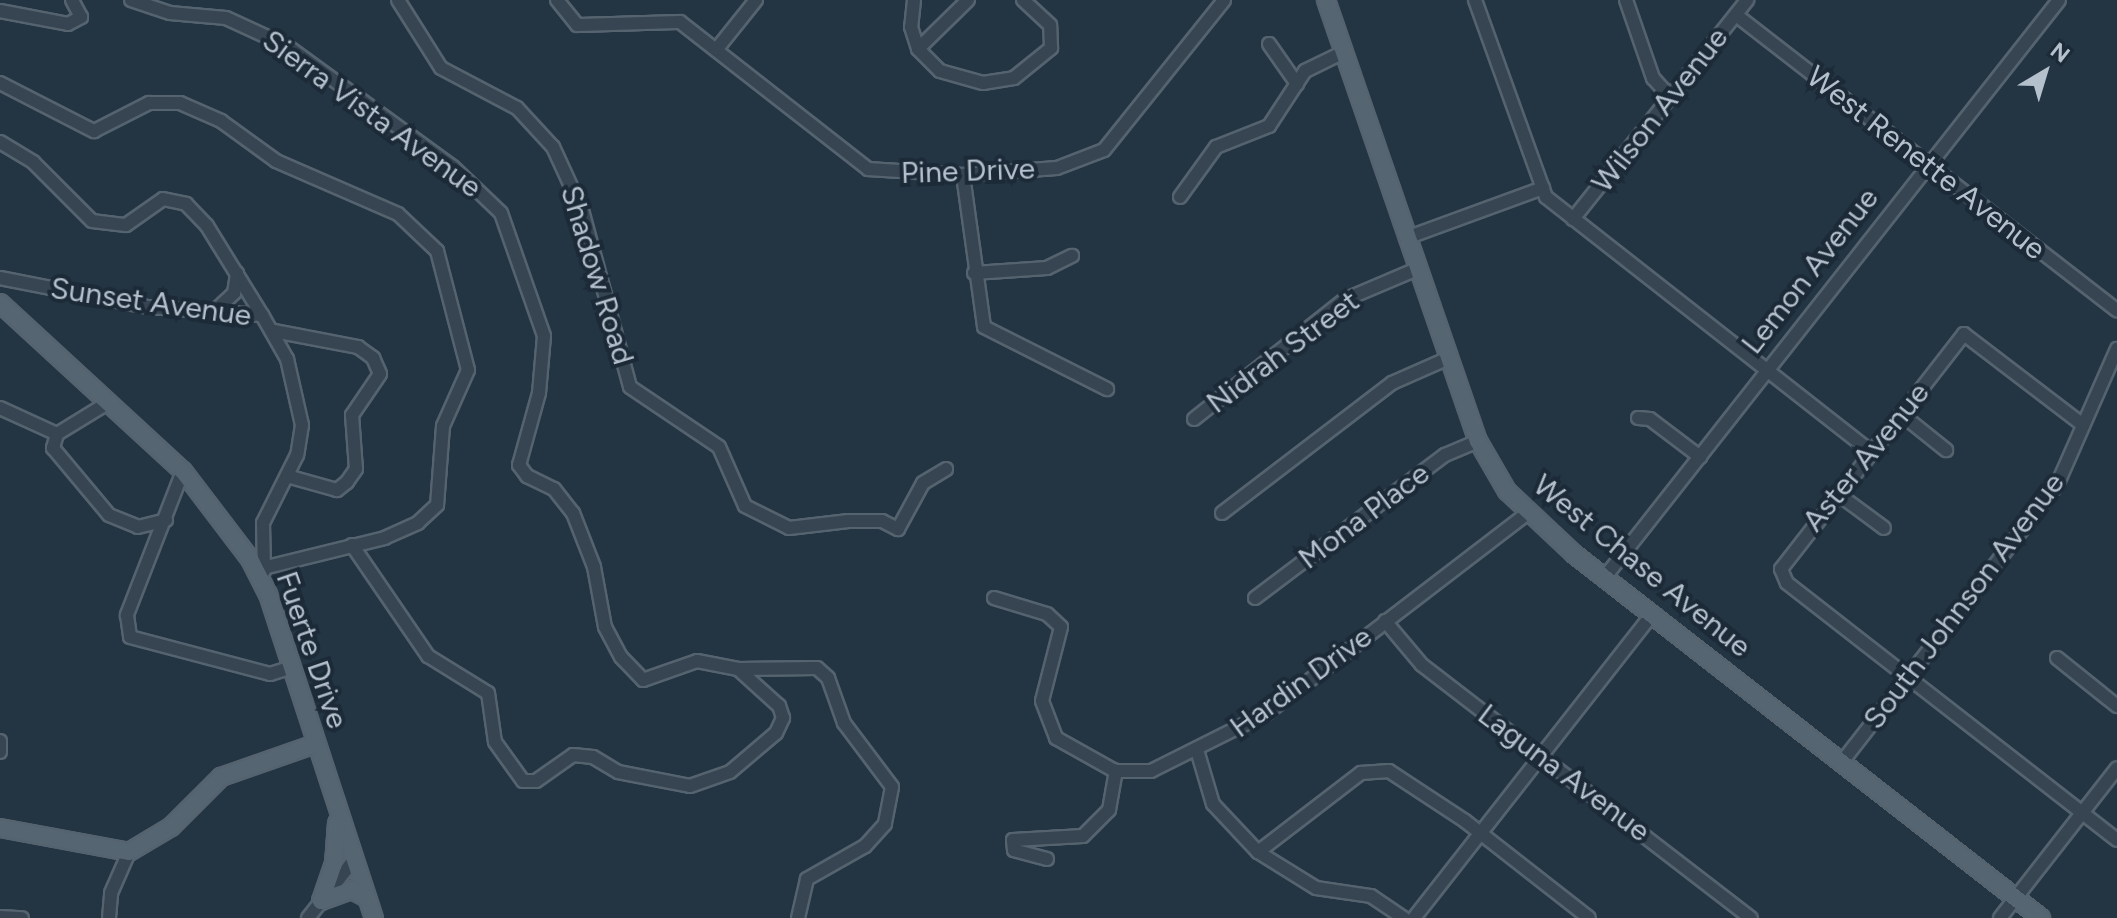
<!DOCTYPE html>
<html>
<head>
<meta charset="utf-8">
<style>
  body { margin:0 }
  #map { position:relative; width:2117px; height:918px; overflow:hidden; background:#233442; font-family:Figtree,sans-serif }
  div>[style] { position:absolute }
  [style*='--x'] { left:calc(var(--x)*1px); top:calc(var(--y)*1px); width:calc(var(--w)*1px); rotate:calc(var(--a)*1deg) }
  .roads { filter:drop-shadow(2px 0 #55636f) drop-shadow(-2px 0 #55636f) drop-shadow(0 2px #55636f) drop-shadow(0 -2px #55636f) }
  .minor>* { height:12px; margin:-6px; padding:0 6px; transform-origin:6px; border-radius:6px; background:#374552 }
  .major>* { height:16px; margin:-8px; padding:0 8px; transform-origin:8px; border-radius:8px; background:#556572 }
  span { translate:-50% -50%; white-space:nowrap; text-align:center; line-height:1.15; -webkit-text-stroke:8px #1c2a37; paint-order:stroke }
  .street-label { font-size:30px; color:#b4c0cc }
  .north { position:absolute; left:2005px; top:32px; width:80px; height:80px; -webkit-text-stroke:6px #1c2a37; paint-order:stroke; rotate:38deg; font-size:22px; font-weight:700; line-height:32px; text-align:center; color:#b4c0cc }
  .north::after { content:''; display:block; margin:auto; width:28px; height:36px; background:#b4c0cc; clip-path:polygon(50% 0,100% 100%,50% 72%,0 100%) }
</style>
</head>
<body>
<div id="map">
  <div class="roads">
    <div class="minor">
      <i style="--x:131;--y:0;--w:41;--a:18.4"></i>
      <i style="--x:170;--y:13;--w:56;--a:5.1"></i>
      <i style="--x:226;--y:18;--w:67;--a:24.7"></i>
      <i style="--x:287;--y:46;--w:205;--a:36.1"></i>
      <i style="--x:453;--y:167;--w:66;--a:43.8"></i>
      <i style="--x:501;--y:213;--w:130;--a:70.7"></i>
      <i style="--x:544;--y:336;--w:57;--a:95"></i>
      <i style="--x:539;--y:393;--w:75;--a:105.5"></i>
      <i style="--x:519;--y:465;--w:14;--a:54"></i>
      <i style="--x:527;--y:476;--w:30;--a:26"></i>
      <i style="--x:554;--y:489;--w:31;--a:52"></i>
      <i style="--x:573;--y:513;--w:58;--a:68.7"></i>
      <i style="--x:594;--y:567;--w:61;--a:79.6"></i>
      <i style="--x:605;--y:627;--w:34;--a:62"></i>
      <i style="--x:621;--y:657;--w:32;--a:46"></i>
      <i style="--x:643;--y:680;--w:57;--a:-19.4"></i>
      <i style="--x:697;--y:661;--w:42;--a:11"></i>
      <i style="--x:738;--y:669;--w:79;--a:-0.7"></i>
      <i style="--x:817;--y:668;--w:15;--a:42"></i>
      <i style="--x:828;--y:678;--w:48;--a:70.4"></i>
      <i style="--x:844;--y:723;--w:80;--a:53.1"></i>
      <i style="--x:892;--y:787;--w:38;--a:101"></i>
      <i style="--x:885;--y:824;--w:30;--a:132"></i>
      <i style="--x:865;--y:846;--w:67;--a:150.4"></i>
      <i style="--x:807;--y:879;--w:40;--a:103"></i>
      <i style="--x:398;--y:0;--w:80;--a:57.7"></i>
      <i style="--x:441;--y:68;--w:86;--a:27.8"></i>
      <i style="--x:517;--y:108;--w:53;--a:47.3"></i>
      <i style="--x:553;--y:147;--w:69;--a:65.3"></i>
      <i style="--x:582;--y:210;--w:183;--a:74.8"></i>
      <i style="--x:630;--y:387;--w:107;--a:34"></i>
      <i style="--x:719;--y:447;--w:64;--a:66.2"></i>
      <i style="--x:745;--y:506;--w:49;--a:26.6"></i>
      <i style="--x:789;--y:528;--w:60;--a:-6.7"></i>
      <i style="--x:849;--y:521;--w:33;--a:0"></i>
      <i style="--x:882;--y:521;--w:18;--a:27"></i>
      <i style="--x:898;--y:529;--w:52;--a:-61.5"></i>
      <i style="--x:923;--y:483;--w:27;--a:-31"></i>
      <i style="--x:557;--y:0;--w:32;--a:51"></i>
      <i style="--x:577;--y:25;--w:103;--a:-1.7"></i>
      <i style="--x:680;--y:22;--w:239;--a:38"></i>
      <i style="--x:868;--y:169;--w:95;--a:3.6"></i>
      <i style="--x:963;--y:175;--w:94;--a:-4.3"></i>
      <i style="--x:1057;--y:168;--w:50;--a:-21"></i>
      <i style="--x:1104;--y:150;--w:192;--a:-51.3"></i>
      <i style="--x:914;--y:0;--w:27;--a:96"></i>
      <i style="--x:911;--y:27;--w:23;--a:72"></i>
      <i style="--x:968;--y:0;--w:70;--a:135.6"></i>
      <i style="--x:918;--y:49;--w:31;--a:45"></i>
      <i style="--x:940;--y:71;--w:45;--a:15.6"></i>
      <i style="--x:983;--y:83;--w:31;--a:-9"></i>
      <i style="--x:1014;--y:78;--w:48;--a:-39"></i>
      <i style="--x:1051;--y:48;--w:23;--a:-92"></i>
      <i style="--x:1050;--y:25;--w:37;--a:-137"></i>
      <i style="--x:1475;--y:0;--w:209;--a:70.2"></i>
      <i style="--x:1546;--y:197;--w:413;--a:38.1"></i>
      <i style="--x:1626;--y:0;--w:83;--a:70.9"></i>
      <i style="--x:1653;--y:78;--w:27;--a:48"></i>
      <i style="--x:0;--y:11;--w:69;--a:10.8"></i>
      <i style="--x:68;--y:24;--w:15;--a:-28"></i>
      <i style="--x:81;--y:17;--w:19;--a:-118"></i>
      <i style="--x:1736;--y:15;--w:482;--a:37.8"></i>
      <i style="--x:1269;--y:44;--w:49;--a:55"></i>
      <i style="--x:716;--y:50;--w:64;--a:-51.3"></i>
      <i style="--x:0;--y:83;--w:106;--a:27.1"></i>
      <i style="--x:94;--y:131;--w:62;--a:-27"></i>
      <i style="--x:149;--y:103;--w:31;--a:0"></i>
      <i style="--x:180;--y:103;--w:45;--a:23.7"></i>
      <i style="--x:221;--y:121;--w:68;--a:36"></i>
      <i style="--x:276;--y:161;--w:133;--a:23.5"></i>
      <i style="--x:398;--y:214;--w:54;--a:43.5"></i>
      <i style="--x:437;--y:251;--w:123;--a:75.4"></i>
      <i style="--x:468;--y:370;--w:61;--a:114.1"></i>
      <i style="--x:443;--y:426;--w:79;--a:94.3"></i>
      <i style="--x:437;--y:505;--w:26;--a:137"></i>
      <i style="--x:418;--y:523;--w:36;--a:156"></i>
      <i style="--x:385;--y:538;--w:122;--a:166.2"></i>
      <i style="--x:0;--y:142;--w:39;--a:31"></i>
      <i style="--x:33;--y:162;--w:83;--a:45"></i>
      <i style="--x:92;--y:221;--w:34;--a:7"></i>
      <i style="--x:126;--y:225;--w:45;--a:-35.1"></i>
      <i style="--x:163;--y:199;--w:24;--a:12"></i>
      <i style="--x:186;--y:204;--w:30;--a:46"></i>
      <i style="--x:207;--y:226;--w:105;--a:58.3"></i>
      <i style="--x:963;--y:175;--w:153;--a:82.1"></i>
      <i style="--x:984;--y:327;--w:138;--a:26.8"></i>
      <i style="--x:1180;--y:197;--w:62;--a:-54.2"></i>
      <i style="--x:1216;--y:147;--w:57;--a:-21.6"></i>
      <i style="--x:1269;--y:126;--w:66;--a:-56.8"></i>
      <i style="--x:1305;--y:71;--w:43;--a:-26"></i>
      <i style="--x:1573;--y:219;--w:280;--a:-51.5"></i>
      <i style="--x:1406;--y:238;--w:146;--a:-20.1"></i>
      <i style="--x:974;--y:273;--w:73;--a:-3.9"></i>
      <i style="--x:1047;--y:268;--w:28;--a:-26"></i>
      <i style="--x:0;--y:278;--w:151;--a:11.1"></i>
      <i style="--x:148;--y:307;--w:114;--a:4"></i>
      <i style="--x:262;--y:315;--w:51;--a:60.4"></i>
      <i style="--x:287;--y:359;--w:68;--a:77.2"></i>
      <i style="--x:302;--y:425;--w:30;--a:99"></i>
      <i style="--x:297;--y:455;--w:76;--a:116.6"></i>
      <i style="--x:263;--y:523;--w:48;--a:88.8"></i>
      <i style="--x:216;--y:310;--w:25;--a:-43"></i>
      <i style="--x:234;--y:293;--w:20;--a:-81"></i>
      <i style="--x:274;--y:331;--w:86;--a:10.8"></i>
      <i style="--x:358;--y:347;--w:19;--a:36"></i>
      <i style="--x:373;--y:358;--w:17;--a:66"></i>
      <i style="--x:380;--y:374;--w:50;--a:124.3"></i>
      <i style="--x:352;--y:415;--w:54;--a:85.8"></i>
      <i style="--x:356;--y:469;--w:16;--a:125"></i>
      <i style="--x:347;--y:482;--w:13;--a:141"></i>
      <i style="--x:337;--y:490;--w:52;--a:-164.4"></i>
      <i style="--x:0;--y:408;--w:63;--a:24.5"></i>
      <i style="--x:1901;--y:414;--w:58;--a:38.7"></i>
      <i style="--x:1638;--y:418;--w:12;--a:5"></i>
      <i style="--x:1650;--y:419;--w:63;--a:37.2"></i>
      <i style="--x:1194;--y:419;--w:191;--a:-38.4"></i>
      <i style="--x:1344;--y:300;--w:79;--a:-23"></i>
      <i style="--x:2083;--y:425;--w:150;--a:-142.6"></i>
      <i style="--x:1964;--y:334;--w:298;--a:127.9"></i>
      <i style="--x:1781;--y:569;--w:15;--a:67"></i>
      <i style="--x:1787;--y:583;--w:418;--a:37.9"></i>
      <i style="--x:57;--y:434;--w:15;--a:106"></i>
      <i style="--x:53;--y:448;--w:87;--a:50.1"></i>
      <i style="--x:109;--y:515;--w:31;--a:22"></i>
      <i style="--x:138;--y:527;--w:29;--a:-14"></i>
      <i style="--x:57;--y:434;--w:61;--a:-31.6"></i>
      <i style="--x:183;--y:471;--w:155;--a:111.3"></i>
      <i style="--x:127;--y:615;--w:22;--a:82"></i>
      <i style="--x:130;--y:637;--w:145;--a:14.8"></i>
      <i style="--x:270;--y:674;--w:21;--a:-17"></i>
      <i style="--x:1838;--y:494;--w:57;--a:36.5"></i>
      <i style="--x:1222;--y:513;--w:214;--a:-37.4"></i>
      <i style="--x:1392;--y:383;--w:62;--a:-23.7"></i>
      <i style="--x:352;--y:545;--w:135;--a:55.6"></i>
      <i style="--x:428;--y:656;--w:70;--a:31.7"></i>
      <i style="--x:488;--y:693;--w:49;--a:81.9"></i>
      <i style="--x:495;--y:742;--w:48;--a:54.3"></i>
      <i style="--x:523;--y:781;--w:13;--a:0"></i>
      <i style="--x:536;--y:781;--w:45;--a:-35.1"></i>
      <i style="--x:573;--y:755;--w:20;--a:6"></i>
      <i style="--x:593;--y:757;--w:29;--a:31"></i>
      <i style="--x:618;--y:772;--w:73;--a:11"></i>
      <i style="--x:690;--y:786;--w:42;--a:-19.3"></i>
      <i style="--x:730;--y:772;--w:60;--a:-40.3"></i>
      <i style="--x:776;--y:733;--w:17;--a:-65"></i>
      <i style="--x:783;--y:718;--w:13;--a:-108"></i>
      <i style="--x:779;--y:706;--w:55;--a:-137.9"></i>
      <i style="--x:1605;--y:577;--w:734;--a:-51.8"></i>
      <i style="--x:994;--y:598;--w:55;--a:16.8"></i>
      <i style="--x:1047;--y:614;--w:19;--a:43"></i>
      <i style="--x:1061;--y:627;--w:76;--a:104.4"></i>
      <i style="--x:1042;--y:701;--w:40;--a:69"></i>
      <i style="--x:1056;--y:738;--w:68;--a:29.2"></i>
      <i style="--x:1115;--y:771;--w:36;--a:0"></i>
      <i style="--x:1151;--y:771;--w:130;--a:-26.6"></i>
      <i style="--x:1267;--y:713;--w:327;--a:-37.5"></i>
      <i style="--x:1255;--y:598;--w:238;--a:-37"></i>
      <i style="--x:1445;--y:455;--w:36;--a:-23"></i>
      <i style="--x:1385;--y:621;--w:57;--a:49.9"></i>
      <i style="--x:1422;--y:665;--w:415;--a:37.6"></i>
      <i style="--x:2057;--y:658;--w:77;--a:38.7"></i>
      <i style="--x:0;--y:741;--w:11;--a:90"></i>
      <i style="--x:1197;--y:750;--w:56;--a:73.5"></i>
      <i style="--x:1213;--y:804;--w:66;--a:46.8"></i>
      <i style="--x:1258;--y:852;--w:68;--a:31.8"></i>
      <i style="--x:1316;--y:888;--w:56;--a:8.3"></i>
      <i style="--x:1371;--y:896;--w:40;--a:34"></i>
      <i style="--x:1842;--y:762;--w:351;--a:-52.2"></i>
      <i style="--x:2057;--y:485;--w:149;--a:-66.2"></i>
      <i style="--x:1258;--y:852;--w:130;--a:-37.5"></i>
      <i style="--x:1361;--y:773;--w:28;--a:-4"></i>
      <i style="--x:1389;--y:771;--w:91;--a:33.3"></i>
      <i style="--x:1465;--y:821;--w:157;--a:38"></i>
      <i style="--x:1047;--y:859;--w:34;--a:-165"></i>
      <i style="--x:1014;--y:850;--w:10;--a:-96"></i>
      <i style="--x:1013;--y:840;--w:70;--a:-3.3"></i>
      <i style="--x:1083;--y:836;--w:37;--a:-45"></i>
      <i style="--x:1109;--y:810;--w:40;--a:-80"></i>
      <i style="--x:0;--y:917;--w:22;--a:3"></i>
      <i style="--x:109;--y:918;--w:25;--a:-85"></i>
      <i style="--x:111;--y:893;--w:45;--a:-66.3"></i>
      <i style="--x:308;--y:918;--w:74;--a:-51.6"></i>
      <i style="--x:1414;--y:918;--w:386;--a:-51.9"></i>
      <i style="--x:2000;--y:918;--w:190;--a:-52"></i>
    </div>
    <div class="major">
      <i style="--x:1326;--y:0;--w:466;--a:71"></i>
      <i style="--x:1478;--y:441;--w:58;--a:59.9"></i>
      <i style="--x:1507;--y:491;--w:92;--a:43.2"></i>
      <i style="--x:1574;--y:554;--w:592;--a:37.93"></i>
      <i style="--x:0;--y:303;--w:248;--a:42.6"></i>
      <i style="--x:183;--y:471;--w:111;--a:52.7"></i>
      <i style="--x:250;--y:559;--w:39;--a:63"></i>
      <i style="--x:268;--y:594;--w:341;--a:71.9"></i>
      <i style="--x:0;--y:828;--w:131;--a:10.5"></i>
      <i style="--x:129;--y:852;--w:49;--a:-30.8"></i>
      <i style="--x:171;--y:827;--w:71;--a:-45"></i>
      <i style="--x:221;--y:777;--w:100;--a:-19.3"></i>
      <i style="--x:321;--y:901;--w:39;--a:-71"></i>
      <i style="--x:334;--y:864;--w:41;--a:-85.8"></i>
      <i style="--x:321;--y:901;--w:33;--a:-20"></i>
      <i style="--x:352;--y:890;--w:17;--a:28"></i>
    </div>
  </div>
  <div class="street-label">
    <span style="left:1660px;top:110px;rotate:-52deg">Wilson Avenue</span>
    <span style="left:372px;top:114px;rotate:36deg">Sierra Vista Avenue</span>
    <span style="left:1926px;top:163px;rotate:38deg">West Renette Avenue</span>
    <span style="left:968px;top:171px;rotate:-2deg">Pine Drive</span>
    <span style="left:1810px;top:271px;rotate:-52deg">Lemon Avenue</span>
    <span style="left:597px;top:275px;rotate:73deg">Shadow Road</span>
    <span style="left:151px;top:302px;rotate:8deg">Sunset Avenue</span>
    <span style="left:1283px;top:352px;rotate:-37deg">Nidrah Street</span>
    <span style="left:1866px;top:457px;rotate:-51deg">Aster Avenue</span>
    <span style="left:1364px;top:516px;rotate:-37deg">Mona Place</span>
    <span style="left:1642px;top:566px;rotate:39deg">West Chase Avenue</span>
    <span style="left:1964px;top:601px;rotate:-53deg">South Johnson Avenue</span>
    <span style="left:312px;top:650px;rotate:71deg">Fuerte Drive</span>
    <span style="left:1301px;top:682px;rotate:-36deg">Hardin Drive</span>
    <span style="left:1564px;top:773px;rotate:37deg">Laguna Avenue</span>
  </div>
  <div class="north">N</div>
</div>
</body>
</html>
